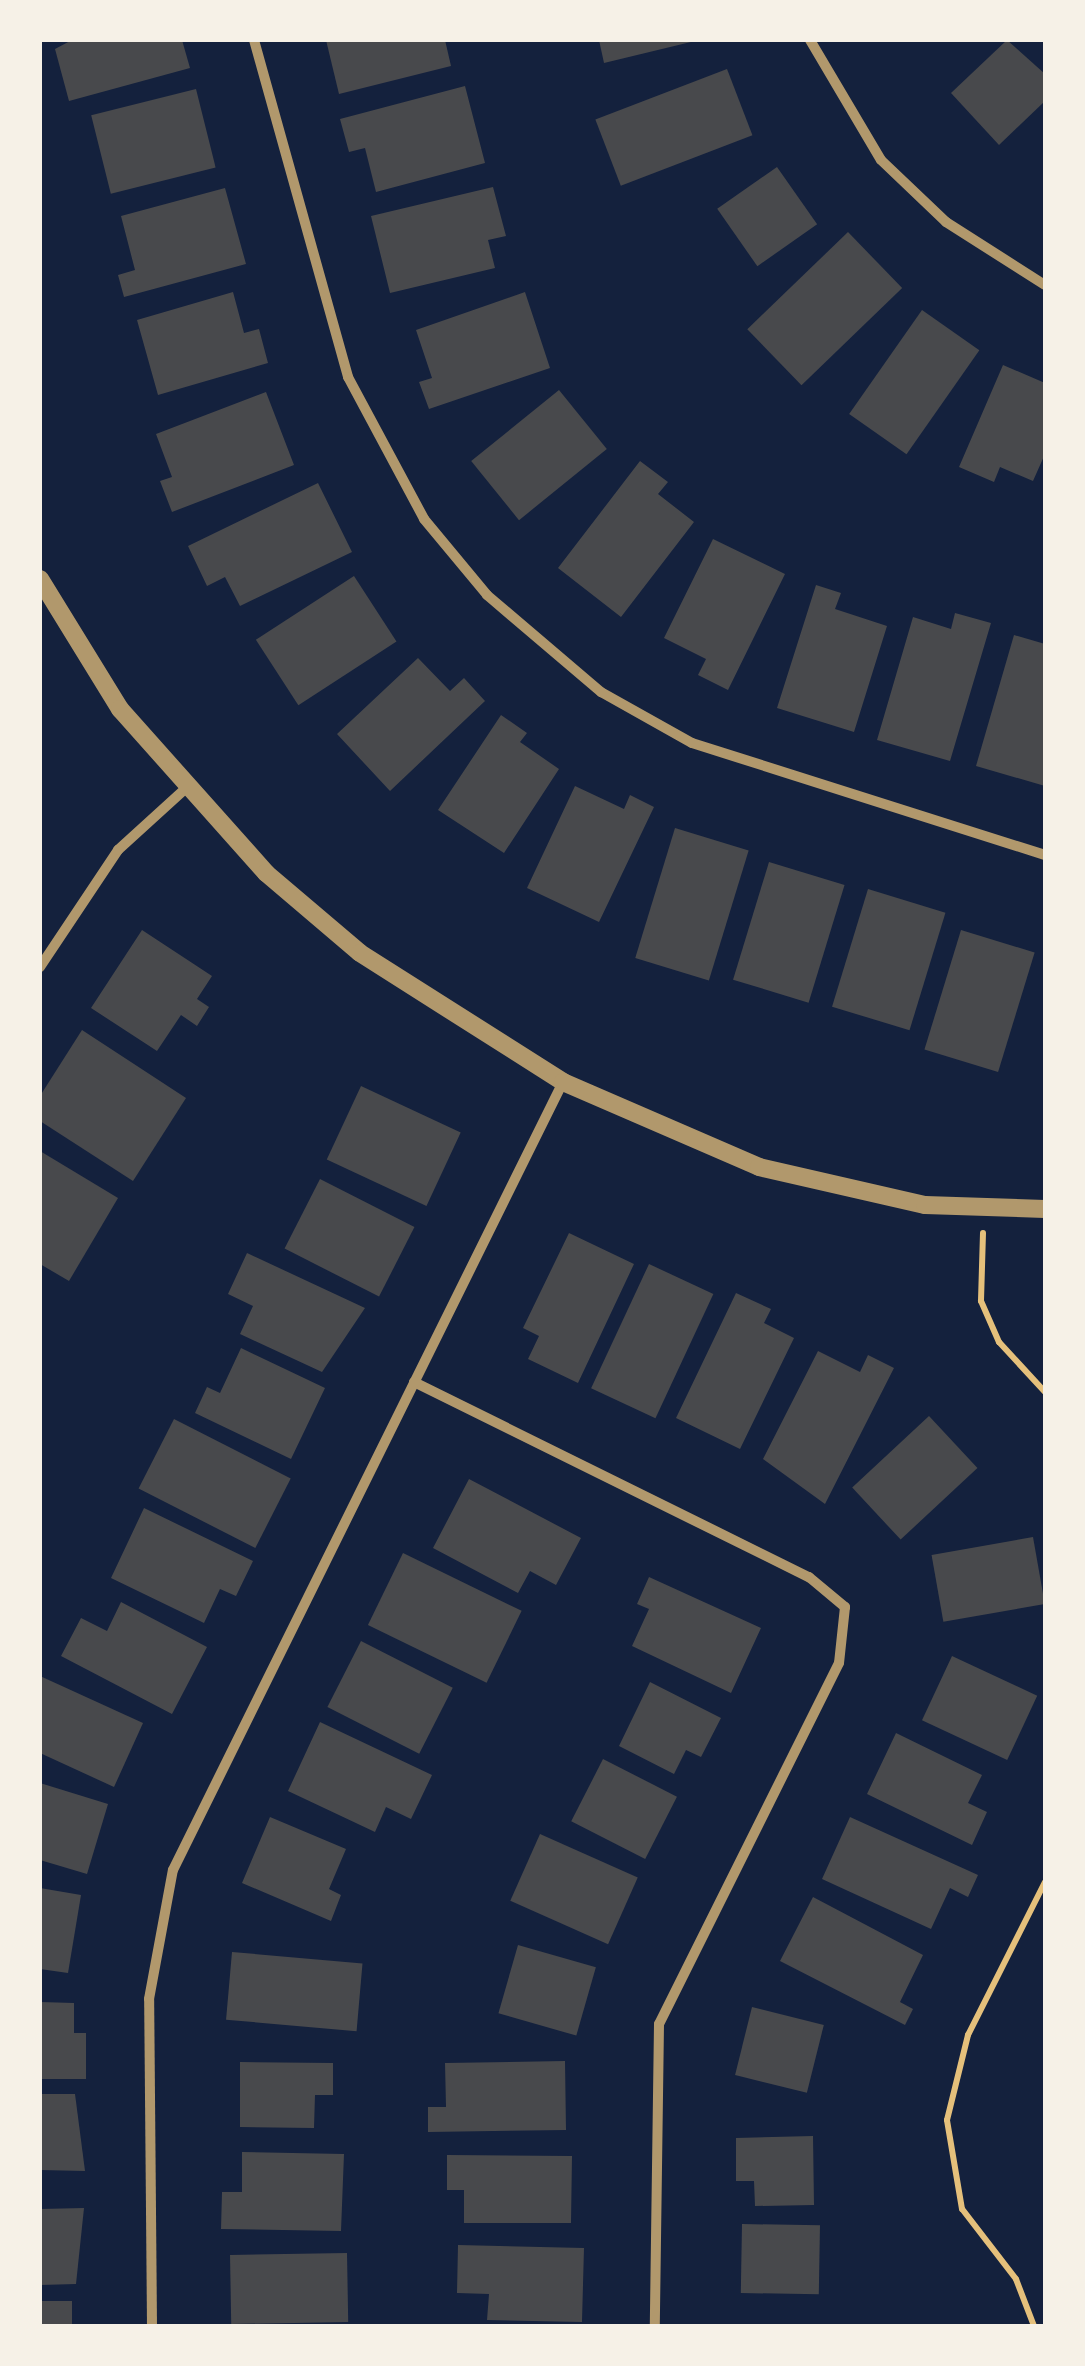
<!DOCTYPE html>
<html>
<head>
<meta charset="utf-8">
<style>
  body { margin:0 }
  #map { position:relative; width:1085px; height:2366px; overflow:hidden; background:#14213d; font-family:"DM Sans",sans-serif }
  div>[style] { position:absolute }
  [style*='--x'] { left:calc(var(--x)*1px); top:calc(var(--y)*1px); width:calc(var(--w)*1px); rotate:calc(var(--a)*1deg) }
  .building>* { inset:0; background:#48494c; transform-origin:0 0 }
  .path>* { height:6px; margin:-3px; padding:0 3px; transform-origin:3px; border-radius:3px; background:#e5c07b }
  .minor>* { height:10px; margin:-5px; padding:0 5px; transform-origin:5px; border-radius:5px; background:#b1986c }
  .tertiary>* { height:18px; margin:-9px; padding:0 9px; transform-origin:9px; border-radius:9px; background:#b1986c }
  span { translate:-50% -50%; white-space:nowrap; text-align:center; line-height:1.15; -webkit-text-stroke:10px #f6f1e7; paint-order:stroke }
  .frame { position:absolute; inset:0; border:42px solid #f6f1e7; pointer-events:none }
</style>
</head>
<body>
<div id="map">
  <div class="building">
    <i style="clip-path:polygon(72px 40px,182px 40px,190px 68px,69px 101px,55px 49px)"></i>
    <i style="clip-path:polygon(326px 40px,445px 40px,451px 66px,339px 94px)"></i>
    <i style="clip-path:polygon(599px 40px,694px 40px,695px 41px,604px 63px)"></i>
    <i style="clip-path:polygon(1007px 40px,1045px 74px,1045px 101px,999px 145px,951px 93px)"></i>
    <i style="left:727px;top:69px;width:71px;height:141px;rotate:69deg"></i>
    <i style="clip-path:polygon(465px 86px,485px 163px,376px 192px,365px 148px,349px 152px,340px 119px)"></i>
    <i style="left:196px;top:89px;width:81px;height:108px;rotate:76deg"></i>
    <i style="left:777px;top:167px;width:70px;height:73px;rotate:55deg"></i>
    <i style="clip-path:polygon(493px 187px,506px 236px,488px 240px,495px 268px,390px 293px,371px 216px)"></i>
    <i style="clip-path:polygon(225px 188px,246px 264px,124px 297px,118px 275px,135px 270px,121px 216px)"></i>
    <i style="left:848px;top:232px;width:78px;height:140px;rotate:46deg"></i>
    <i style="clip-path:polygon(233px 292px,244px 333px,259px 329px,268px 363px,158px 395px,137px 320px)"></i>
    <i style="clip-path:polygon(525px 292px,550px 368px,429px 409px,419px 382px,432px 378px,416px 330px)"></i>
    <i style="left:922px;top:310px;width:70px;height:127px;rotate:35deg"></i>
    <i style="clip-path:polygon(1003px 365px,1045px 383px,1045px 454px,1033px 481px,1000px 467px,994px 482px,959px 467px)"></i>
    <i style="left:559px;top:390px;width:76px;height:113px;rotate:51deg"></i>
    <i style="clip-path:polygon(266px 392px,294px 465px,172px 512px,160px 481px,172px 477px,156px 434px)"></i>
    <i style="clip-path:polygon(640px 461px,668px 482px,658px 494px,694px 522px,621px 617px,558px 568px)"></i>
    <i style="clip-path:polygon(318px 483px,352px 552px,240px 606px,225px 577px,207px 586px,188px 546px)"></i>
    <i style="clip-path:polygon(713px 539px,785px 574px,728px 690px,698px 675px,706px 659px,664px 638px)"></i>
    <i style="left:354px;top:576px;width:78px;height:117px;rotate:57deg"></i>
    <i style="clip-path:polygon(816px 585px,841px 593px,835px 609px,887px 626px,854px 732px,777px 708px)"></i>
    <i style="clip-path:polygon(955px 613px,991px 623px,950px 761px,877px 740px,913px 617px,951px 629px)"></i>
    <i style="clip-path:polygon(1014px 635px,1045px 644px,1045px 786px,976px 766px)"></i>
    <i style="clip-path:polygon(418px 658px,450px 691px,464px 678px,485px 701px,390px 791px,337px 734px)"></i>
    <i style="clip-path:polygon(501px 715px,527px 733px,520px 742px,559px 769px,504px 853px,438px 810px)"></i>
    <i style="clip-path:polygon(575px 786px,624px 809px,630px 795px,654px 807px,599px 922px,527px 888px)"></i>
    <i style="left:675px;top:828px;width:77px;height:136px;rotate:17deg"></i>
    <i style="left:769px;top:862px;width:79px;height:123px;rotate:17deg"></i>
    <i style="left:868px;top:889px;width:81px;height:123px;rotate:17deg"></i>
    <i style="clip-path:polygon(142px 930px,212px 976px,197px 999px,209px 1007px,197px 1026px,181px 1015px,157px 1051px,91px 1008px)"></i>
    <i style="left:961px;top:930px;width:77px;height:125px;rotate:17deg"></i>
    <i style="clip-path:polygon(82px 1030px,186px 1098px,133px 1181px,40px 1121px,40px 1096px)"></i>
    <i style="left:361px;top:1086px;width:110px;height:81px;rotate:25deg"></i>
    <i style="clip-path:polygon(40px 1151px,118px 1198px,69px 1281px,40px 1264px)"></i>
    <i style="left:320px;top:1179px;width:106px;height:78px;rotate:27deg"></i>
    <i style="clip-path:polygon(569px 1233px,634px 1264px,578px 1383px,528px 1359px,539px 1336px,523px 1328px)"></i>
    <i style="clip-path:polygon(247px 1253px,365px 1308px,322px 1372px,240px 1334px,253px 1306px,228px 1294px)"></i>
    <i style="left:649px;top:1264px;width:71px;height:137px;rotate:25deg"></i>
    <i style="clip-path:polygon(736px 1293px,771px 1309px,764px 1323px,794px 1338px,740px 1449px,676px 1418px)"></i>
    <i style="clip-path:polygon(241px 1348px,325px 1388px,291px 1459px,195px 1413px,207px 1387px,220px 1393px)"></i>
    <i style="clip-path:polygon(818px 1351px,860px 1372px,868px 1355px,894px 1368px,825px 1504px,763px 1459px)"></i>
    <i style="left:929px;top:1416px;width:71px;height:105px;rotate:47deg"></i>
    <i style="left:174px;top:1419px;width:131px;height:78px;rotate:27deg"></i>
    <i style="clip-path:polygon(469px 1479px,581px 1538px,556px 1585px,530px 1571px,518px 1593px,433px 1548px)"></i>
    <i style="clip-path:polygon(144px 1508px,253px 1561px,236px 1596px,220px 1589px,204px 1623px,111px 1578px)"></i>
    <i style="left:1033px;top:1537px;width:68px;height:103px;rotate:80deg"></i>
    <i style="left:403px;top:1553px;width:132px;height:80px;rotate:26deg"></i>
    <i style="clip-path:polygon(649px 1577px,761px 1628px,731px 1693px,632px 1646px,649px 1609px,637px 1604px)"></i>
    <i style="clip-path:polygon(121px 1602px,207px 1647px,172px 1714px,61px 1656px,81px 1618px,107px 1631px)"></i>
    <i style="left:361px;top:1641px;width:103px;height:74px;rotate:27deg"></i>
    <i style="left:952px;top:1656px;width:94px;height:71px;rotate:25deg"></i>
    <i style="clip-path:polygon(40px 1676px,143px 1723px,114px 1787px,40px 1753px)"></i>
    <i style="clip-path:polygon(650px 1682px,721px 1718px,701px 1757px,686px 1750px,674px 1774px,619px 1746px)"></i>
    <i style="clip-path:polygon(320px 1722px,432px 1775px,411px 1819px,386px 1807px,375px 1832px,288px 1791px)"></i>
    <i style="clip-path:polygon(896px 1733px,982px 1775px,968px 1803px,987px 1812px,972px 1845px,867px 1794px)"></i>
    <i style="left:603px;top:1759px;width:83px;height:70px;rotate:27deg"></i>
    <i style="clip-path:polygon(40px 1783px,108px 1804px,87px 1874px,40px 1860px)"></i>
    <i style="clip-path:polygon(270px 1817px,346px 1849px,329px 1889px,341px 1895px,331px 1921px,242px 1883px)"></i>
    <i style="clip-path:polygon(850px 1817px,978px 1875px,968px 1897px,950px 1888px,931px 1929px,822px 1879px)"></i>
    <i style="left:540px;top:1834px;width:107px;height:73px;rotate:24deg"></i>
    <i style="clip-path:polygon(40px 1888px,81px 1895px,68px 1973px,40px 1969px)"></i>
    <i style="clip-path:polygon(813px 1897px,923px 1955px,900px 2002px,913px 2009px,905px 2025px,780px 1961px)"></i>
    <i style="left:518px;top:1945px;width:81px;height:71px;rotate:16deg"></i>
    <i style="left:232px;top:1952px;width:131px;height:68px;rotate:5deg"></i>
    <i style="clip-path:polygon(40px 2002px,74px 2003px,74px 2033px,86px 2033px,86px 2079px,40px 2079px)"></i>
    <i style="left:752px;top:2007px;width:74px;height:70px;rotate:14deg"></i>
    <i style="clip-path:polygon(565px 2061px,566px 2130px,428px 2132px,428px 2107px,446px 2107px,445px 2063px)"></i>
    <i style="clip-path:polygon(240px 2062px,333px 2063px,333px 2095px,315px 2095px,314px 2128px,240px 2127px)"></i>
    <i style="clip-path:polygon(40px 2094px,75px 2094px,85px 2171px,40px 2170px)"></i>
    <i style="clip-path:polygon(813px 2136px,814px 2205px,755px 2206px,754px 2181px,736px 2181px,736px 2138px)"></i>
    <i style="clip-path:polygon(242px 2152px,344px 2154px,341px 2231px,221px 2229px,222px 2192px,242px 2192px)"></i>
    <i style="clip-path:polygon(447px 2155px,572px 2156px,571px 2223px,464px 2223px,464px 2190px,447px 2190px)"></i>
    <i style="clip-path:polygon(84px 2208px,76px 2284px,40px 2285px,40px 2209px)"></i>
    <i style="left:742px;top:2224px;width:78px;height:69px;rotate:1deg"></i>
    <i style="clip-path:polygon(458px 2245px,584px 2248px,582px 2322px,487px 2320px,489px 2294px,457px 2293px)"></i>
    <i style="left:347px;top:2253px;width:69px;height:117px;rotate:89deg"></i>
    <i style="left:72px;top:2301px;width:25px;height:32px;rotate:90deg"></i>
  </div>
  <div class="path">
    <i style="--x:983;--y:1233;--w:68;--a:91.7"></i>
    <i style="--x:981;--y:1301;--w:45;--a:66.3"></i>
    <i style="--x:999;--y:1342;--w:68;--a:47.4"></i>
    <i style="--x:1034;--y:2326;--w:50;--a:-111"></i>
    <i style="--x:1016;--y:2279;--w:88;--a:-127.6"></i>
    <i style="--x:962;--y:2209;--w:90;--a:-99.6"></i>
    <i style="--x:947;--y:2120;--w:88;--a:-76.1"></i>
    <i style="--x:968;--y:2035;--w:171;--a:-63.3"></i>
  </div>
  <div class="minor">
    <i style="--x:254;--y:40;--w:350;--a:74.4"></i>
    <i style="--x:348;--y:377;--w:161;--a:61.8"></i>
    <i style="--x:424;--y:519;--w:99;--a:50.3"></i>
    <i style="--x:487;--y:595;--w:150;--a:40.4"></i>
    <i style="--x:601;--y:692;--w:104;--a:29.3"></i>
    <i style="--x:692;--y:743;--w:370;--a:17.6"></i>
    <i style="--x:810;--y:40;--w:139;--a:59.4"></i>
    <i style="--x:881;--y:160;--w:90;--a:43.6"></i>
    <i style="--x:946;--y:222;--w:117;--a:32.5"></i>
    <i style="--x:40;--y:967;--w:141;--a:-56.3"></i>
    <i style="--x:118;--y:850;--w:91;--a:-42.3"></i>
    <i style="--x:414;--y:1382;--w:441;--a:26.3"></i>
    <i style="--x:809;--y:1577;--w:47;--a:39.8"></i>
    <i style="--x:845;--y:1607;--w:56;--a:96.1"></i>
    <i style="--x:839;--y:1663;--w:403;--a:116.5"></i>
    <i style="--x:659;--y:2024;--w:302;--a:90.8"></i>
    <i style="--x:152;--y:2326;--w:327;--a:-90.5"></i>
    <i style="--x:149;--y:1999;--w:131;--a:-79.5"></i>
    <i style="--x:173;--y:1870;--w:879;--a:-63.67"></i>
  </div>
  <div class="tertiary">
    <i style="--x:40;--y:579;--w:153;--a:58.4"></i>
    <i style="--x:120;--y:709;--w:220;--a:48.3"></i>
    <i style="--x:266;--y:873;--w:123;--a:40.4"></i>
    <i style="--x:360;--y:953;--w:241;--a:32.4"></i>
    <i style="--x:563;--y:1082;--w:214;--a:23.4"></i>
    <i style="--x:759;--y:1167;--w:170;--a:12.9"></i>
    <i style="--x:925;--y:1205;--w:120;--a:1.9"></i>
  </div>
  <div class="frame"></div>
</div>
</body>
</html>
